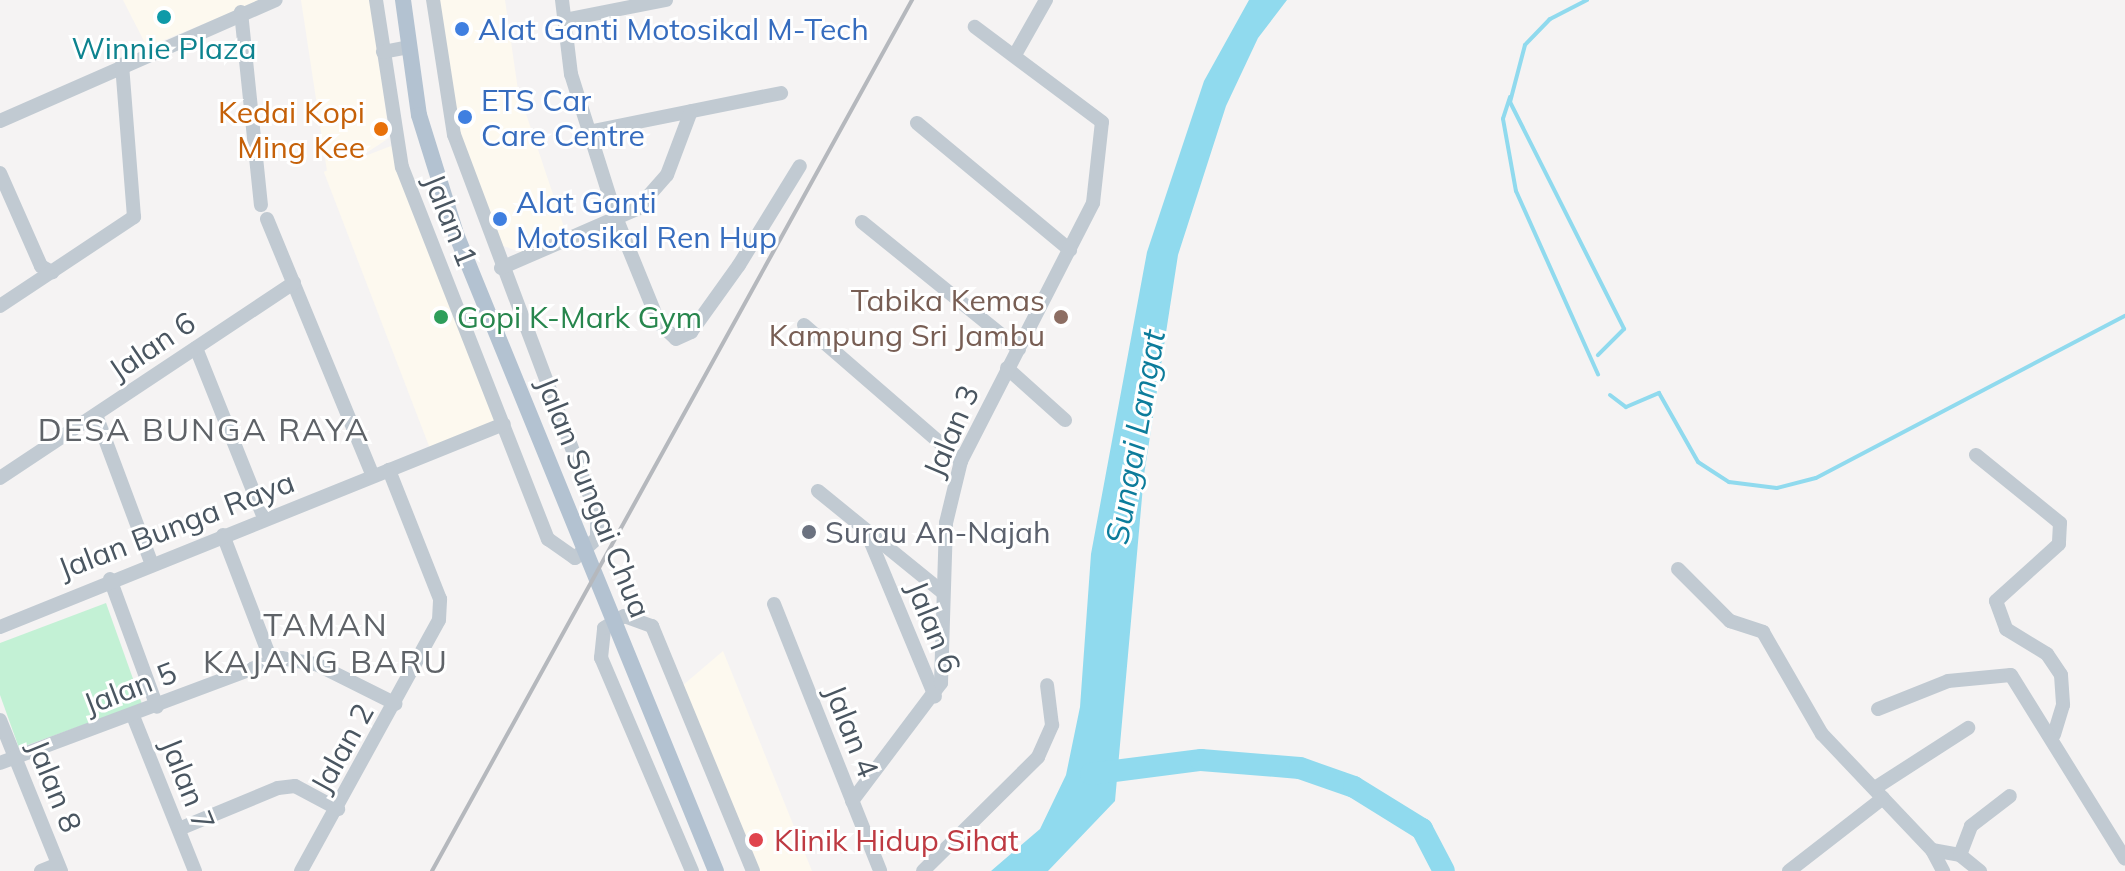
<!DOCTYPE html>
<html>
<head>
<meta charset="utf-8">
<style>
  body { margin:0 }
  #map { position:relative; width:2125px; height:871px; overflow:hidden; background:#f5f3f3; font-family:Mulish,sans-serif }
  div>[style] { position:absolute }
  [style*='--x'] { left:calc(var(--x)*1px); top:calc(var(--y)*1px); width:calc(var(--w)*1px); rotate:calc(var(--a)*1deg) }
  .commercial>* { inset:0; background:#fdf9ef; transform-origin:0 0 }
  .green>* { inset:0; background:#c3f1d5 }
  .water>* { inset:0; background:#90daee }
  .stream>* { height:4px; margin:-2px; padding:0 2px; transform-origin:2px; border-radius:2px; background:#90daee }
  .river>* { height:22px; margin:-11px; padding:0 11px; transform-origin:11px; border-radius:11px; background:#90daee }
  .minor>* { height:14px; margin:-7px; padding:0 7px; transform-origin:7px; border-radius:7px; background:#c1cad2 }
  .major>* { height:16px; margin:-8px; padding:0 8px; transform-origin:8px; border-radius:8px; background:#b3c2d1 }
  .rail>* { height:4px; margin:-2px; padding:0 2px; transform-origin:2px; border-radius:2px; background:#b5b8bd }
  .dots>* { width:22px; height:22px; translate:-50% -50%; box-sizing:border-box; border:4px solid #fff; border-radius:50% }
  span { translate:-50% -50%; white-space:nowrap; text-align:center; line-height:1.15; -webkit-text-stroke:6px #fff; paint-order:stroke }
  .shop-label { font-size:30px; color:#366cbe }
  .left { translate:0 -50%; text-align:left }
  .culture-label { font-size:30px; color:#0d838f }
  .food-label { font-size:30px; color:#c56008 }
  .right { translate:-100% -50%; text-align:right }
  .street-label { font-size:30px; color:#4a5661 }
  .education-label { font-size:30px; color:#785e54 }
  .leisure-label { font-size:30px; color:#27864d }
  .worship-label { font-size:30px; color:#5b616d }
  .health-label { font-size:30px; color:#be3a42 }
  .neighbourhood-label { font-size:32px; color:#5f6368; letter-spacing:2px }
  .water-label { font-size:32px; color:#0c7c9b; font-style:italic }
</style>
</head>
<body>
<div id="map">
  <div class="commercial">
    <i style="clip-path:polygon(123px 0,262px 0,147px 47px)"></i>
    <i style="clip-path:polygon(301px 0,372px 0,389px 138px,328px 178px)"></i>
    <i style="clip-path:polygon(438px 0,505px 0,518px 90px,567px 236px,524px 253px,497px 244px,459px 134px)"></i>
    <i style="left:391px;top:146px;width:296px;height:72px;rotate:69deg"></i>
    <i style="clip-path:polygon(723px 651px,812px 871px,759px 871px,682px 686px)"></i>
  </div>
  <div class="green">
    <i style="clip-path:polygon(106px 603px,142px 704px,19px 748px,0 695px,0 643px)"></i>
  </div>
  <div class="water">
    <i style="clip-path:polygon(1249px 0,1287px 0,1258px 38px,1226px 106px,1178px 255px,1144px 475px,1115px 801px,1048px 871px,991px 871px,1040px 829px,1066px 775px,1080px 707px,1091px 554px,1147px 252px,1204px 81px)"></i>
  </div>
  <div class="stream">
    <i style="--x:1587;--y:0;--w:42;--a:152.8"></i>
    <i style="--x:1550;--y:19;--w:36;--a:134"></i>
    <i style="--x:1525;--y:45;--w:59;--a:104.7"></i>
    <i style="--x:1510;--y:102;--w:254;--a:63.3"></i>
    <i style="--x:1624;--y:329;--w:37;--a:135"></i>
    <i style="--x:1510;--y:97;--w:23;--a:108"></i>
    <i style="--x:1503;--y:119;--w:73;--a:79.8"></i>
    <i style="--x:1516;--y:191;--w:201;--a:65.9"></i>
    <i style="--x:1610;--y:395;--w:20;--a:37"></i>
    <i style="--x:1626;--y:407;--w:36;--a:-23"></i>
    <i style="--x:1659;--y:393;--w:79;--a:60.5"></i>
    <i style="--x:1698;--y:462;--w:37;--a:33"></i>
    <i style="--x:1729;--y:482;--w:48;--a:7.1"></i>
    <i style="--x:1777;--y:488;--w:40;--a:-14.4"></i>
    <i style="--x:1816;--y:478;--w:349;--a:-27.7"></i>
  </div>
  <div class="river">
    <i style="--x:1091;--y:774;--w:111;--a:-7.3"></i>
    <i style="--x:1201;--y:760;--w:99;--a:4.6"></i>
    <i style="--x:1300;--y:768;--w:57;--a:19.4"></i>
    <i style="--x:1354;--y:787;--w:80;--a:31.7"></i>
    <i style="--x:1422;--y:829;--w:47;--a:62.4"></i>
  </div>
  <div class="minor">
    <i style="--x:376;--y:0;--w:169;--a:81.2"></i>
    <i style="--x:402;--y:167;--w:400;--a:68.6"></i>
    <i style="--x:548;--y:539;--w:33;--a:35"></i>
    <i style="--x:575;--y:558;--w:30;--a:-42"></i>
    <i style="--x:597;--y:538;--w:23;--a:-90"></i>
    <i style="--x:597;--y:515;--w:406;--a:-110.6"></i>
    <i style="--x:454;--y:135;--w:137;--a:-98.8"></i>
    <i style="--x:562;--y:0;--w:75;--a:83.1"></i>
    <i style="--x:571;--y:74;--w:153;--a:72.5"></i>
    <i style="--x:617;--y:220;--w:111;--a:67.8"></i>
    <i style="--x:659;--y:323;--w:23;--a:43"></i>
    <i style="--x:676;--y:339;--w:17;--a:-25"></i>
    <i style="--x:691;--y:332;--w:82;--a:-54.4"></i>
    <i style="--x:739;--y:265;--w:116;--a:-58.4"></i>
    <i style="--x:241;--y:12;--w:194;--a:84.1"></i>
    <i style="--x:564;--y:20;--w:104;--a:-11.1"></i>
    <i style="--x:383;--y:52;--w:26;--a:-11"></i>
    <i style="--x:1016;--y:53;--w:61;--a:-60.5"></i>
    <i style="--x:0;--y:121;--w:301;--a:-23.7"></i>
    <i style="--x:917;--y:123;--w:199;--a:39.7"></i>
    <i style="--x:588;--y:132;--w:197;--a:-11.4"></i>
    <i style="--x:0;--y:173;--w:102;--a:66.2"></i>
    <i style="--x:41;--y:266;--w:13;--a:29"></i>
    <i style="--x:267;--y:219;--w:278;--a:67.6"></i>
    <i style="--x:862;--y:222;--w:202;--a:39"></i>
    <i style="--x:501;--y:268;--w:148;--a:-23.5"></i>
    <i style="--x:637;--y:209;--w:45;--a:-48.6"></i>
    <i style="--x:667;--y:175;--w:68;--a:-69.4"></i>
    <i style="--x:0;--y:306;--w:161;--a:-33.6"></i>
    <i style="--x:134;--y:217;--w:153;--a:-94.5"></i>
    <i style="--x:804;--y:325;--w:208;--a:40.9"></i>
    <i style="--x:196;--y:348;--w:183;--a:68.2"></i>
    <i style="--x:1007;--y:368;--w:78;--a:41.9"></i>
    <i style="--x:96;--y:415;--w:157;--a:69.5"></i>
    <i style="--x:1976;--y:455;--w:108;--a:39"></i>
    <i style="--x:2060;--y:523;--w:21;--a:93"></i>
    <i style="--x:2059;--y:544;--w:85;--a:137.9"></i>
    <i style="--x:1996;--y:601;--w:30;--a:70"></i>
    <i style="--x:2006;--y:629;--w:48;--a:31.4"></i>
    <i style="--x:2047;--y:654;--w:25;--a:56"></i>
    <i style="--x:2061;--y:675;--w:30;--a:86"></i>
    <i style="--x:2063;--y:705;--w:31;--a:107"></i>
    <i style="--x:0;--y:478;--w:353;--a:-33.6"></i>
    <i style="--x:818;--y:491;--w:159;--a:39.1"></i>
    <i style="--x:867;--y:533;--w:177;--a:67.4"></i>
    <i style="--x:223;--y:535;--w:134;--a:69"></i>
    <i style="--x:1678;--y:569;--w:74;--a:45"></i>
    <i style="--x:1730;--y:621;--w:35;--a:18"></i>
    <i style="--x:1763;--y:632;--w:118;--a:60"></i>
    <i style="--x:1822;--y:734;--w:160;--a:46.5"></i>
    <i style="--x:1932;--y:850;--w:28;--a:10"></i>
    <i style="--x:1960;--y:855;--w:26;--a:39"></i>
    <i style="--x:110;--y:579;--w:136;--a:69.8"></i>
    <i style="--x:774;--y:604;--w:287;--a:68.3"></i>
    <i style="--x:0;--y:627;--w:543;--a:-21.94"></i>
    <i style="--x:1878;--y:709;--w:75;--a:-21.8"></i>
    <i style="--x:1948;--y:681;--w:63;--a:-5.4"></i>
    <i style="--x:2011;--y:675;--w:216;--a:58.2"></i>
    <i style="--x:133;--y:716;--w:167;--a:68.2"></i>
    <i style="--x:0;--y:720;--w:163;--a:68"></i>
    <i style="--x:0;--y:763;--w:300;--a:-20.5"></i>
    <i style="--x:281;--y:658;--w:36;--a:10"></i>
    <i style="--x:316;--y:664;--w:89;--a:26.6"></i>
    <i style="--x:1875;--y:788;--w:111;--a:-32.8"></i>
    <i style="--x:852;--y:801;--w:148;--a:-53"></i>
    <i style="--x:941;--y:683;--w:160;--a:-88.2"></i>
    <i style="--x:946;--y:523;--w:64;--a:-76.4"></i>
    <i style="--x:961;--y:461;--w:290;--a:-62.9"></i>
    <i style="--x:1093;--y:203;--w:81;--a:-83.7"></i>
    <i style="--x:1102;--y:122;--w:159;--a:-143.2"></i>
    <i style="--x:179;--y:829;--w:107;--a:-22.5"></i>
    <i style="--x:278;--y:788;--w:17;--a:-7"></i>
    <i style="--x:295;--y:786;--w:49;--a:28.1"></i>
    <i style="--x:1932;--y:850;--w:24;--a:62"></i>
    <i style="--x:1960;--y:855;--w:31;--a:-69"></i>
    <i style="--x:1971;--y:826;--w:49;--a:-37.6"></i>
    <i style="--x:41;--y:871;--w:18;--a:-22"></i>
    <i style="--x:301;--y:871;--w:286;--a:-61.2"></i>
    <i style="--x:439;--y:620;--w:21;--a:-87"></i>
    <i style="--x:440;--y:599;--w:139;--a:-111.6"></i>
    <i style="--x:692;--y:871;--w:232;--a:-113.1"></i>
    <i style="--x:601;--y:658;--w:30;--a:-84"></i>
    <i style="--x:604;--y:628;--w:23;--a:-31"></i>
    <i style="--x:624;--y:616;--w:30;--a:20"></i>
    <i style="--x:652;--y:626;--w:265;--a:67.6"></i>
    <i style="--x:923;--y:871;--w:162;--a:-44.7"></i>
    <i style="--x:1038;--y:757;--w:35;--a:-66"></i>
    <i style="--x:1052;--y:725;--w:40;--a:-97.1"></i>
    <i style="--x:1789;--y:871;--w:119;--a:-37.8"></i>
  </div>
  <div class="major">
    <i style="--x:403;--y:0;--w:116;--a:82.1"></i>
    <i style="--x:419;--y:115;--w:125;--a:72.7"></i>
    <i style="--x:456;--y:234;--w:688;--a:67.8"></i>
  </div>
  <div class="rail">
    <i style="--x:432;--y:871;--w:995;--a:-61.14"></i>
  </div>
  <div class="dots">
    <i style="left:164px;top:17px;background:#0f9aa8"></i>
    <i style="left:462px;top:29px;background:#3f7fe0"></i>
    <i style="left:465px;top:117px;background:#3f7fe0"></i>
    <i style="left:381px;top:129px;background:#e8710a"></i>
    <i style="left:500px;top:219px;background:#3f7fe0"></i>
    <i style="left:441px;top:317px;background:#2e9e5b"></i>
    <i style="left:1061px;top:317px;background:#8d6e63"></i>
    <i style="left:809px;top:532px;background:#6b7280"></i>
    <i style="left:756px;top:840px;background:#e0444e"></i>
  </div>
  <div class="shop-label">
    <span class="left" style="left:478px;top:29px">Alat Ganti Motosikal M-Tech</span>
    <span class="left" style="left:481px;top:117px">ETS Car<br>Care Centre</span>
    <span class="left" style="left:516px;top:219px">Alat Ganti<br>Motosikal Ren Hup</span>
  </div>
  <div class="culture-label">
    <span style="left:164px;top:48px">Winnie Plaza</span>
  </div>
  <div class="food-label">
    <span class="right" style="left:365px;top:129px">Kedai Kopi<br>Ming Kee</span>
  </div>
  <div class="street-label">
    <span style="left:451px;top:220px;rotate:68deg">Jalan 1</span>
    <span style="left:152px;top:346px;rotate:-34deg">Jalan 6</span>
    <span style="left:951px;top:431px;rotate:-67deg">Jalan 3</span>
    <span style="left:594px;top:497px;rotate:68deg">Jalan Sungai Chua</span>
    <span style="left:176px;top:525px;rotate:-21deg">Jalan Bunga Raya</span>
    <span style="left:934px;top:627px;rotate:68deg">Jalan 6</span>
    <span style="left:130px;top:688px;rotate:-21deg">Jalan 5</span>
    <span style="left:852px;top:731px;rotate:68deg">Jalan 4</span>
    <span style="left:342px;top:748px;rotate:-61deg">Jalan 2</span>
    <span style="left:188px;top:784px;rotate:68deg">Jalan 7</span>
    <span style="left:55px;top:786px;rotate:68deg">Jalan 8</span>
  </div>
  <div class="education-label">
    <span class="right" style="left:1045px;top:317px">Tabika Kemas<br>Kampung Sri Jambu</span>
  </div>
  <div class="leisure-label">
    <span class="left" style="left:457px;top:317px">Gopi K-Mark Gym</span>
  </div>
  <div class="worship-label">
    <span class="left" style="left:825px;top:532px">Surau An-Najah</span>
  </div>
  <div class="health-label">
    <span class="left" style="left:774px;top:840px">Klinik Hidup Sihat</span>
  </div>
  <div class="neighbourhood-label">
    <span style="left:204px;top:429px">DESA BUNGA RAYA</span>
    <span style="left:326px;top:643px">TAMAN<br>KAJANG BARU</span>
  </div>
  <div class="water-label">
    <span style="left:1135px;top:437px;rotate:-80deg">Sungai Langat</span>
  </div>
</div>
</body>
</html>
